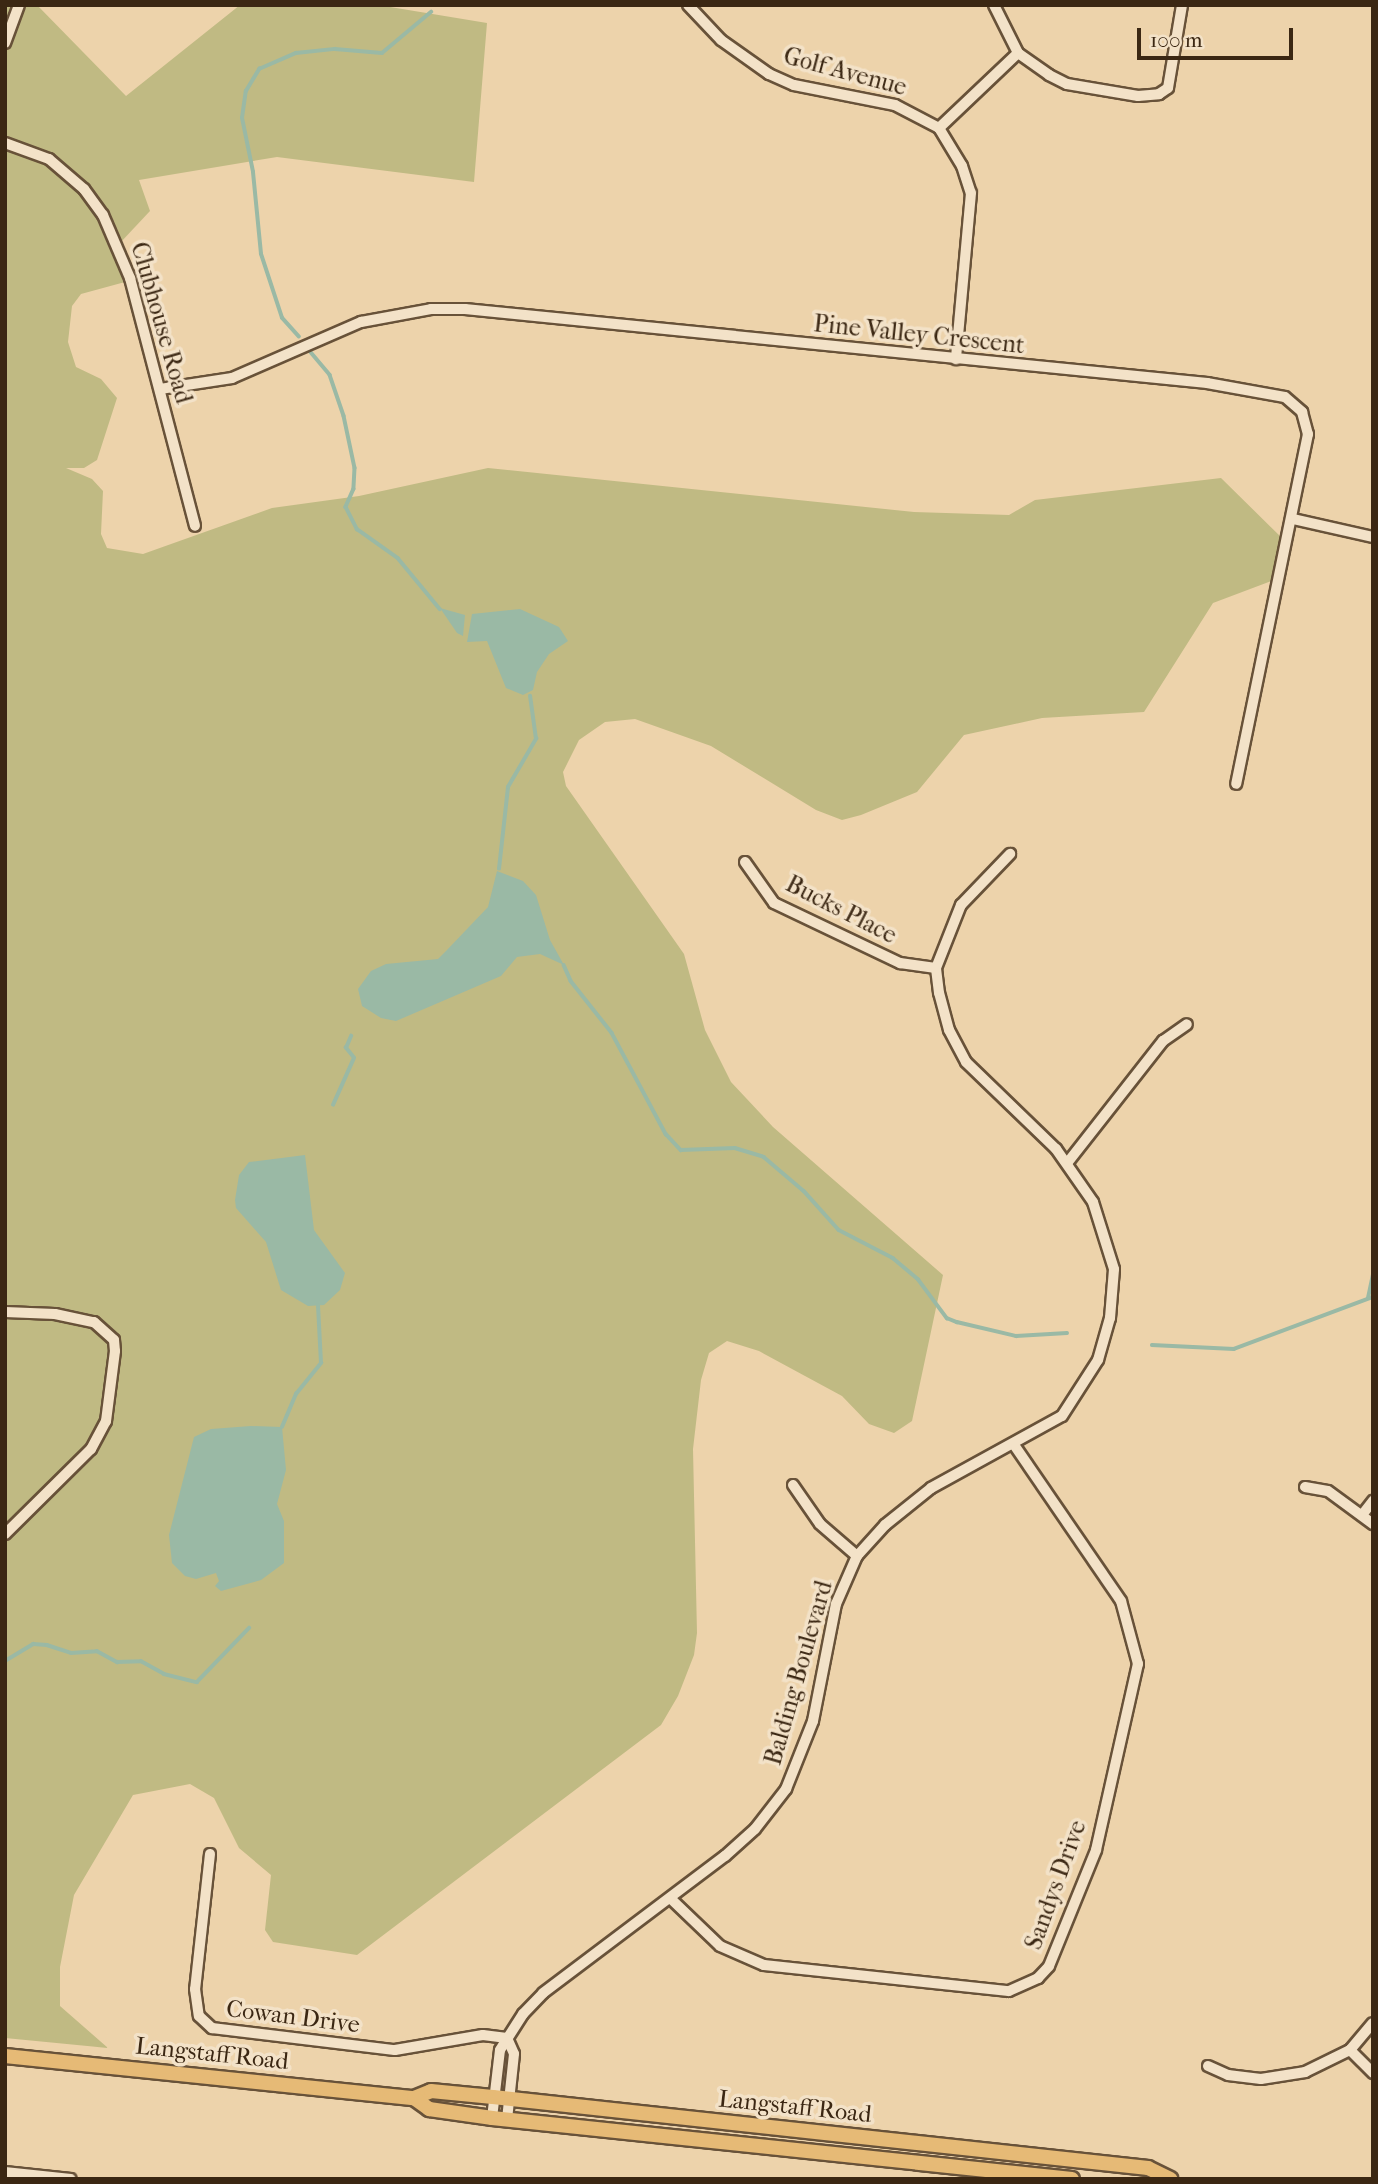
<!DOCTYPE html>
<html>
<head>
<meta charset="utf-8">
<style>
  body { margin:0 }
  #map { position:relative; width:1378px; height:2184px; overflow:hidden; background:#edd3ab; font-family:"IM FELL French Canon",serif }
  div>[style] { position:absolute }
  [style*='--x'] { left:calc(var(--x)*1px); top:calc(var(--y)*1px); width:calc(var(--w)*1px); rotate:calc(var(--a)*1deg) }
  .green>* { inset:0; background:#c0ba83 }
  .water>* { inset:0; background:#9ab9a5 }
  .stream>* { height:3.5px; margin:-1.75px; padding:0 1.75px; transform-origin:1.75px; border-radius:1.75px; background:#9ab9a5 }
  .roads { filter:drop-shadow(2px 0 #685239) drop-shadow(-2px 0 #685239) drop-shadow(0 2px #685239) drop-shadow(0 -2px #685239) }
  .minor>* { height:10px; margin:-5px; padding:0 5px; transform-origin:5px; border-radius:5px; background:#f3e2c8 }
  .major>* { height:14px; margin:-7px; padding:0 7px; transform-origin:7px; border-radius:7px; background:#e6ba76 }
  span { translate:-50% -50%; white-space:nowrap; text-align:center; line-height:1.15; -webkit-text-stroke:7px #f3e2c8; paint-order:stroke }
  .street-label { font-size:24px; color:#3b2713 }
  .frame { position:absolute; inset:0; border:7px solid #3b2713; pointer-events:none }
  .scale { position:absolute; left:1137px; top:28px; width:156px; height:32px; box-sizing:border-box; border:4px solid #3b2713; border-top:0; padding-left:9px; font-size:21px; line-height:24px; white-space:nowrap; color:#3b2713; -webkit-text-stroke:5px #f3e2c8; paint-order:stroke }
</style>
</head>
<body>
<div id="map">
  <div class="green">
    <i style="clip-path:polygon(5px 5px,37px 5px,126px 96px,240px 5px,378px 5px,487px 23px,474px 182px,277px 157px,139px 180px,150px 211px,120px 243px,128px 270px,125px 282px,81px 294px,72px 306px,68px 342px,76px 367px,101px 379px,117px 398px,97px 460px,84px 468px,66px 468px,92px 479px,103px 491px,101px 534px,107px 548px,143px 554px,272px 508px,359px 496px,488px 468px,914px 512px,1009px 515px,1035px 500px,1221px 478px,1283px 539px,1282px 577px,1213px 603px,1144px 712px,1042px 718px,964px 735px,917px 792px,861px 815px,842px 820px,816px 810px,711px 746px,635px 719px,605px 722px,579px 740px,563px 772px,566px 786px,684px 954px,705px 1030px,731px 1082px,773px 1127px,943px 1275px,912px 1421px,894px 1433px,869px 1424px,842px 1396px,759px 1351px,727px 1341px,709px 1353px,701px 1380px,693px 1449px,697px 1633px,694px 1655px,678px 1696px,661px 1725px,357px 1955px,273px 1942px,265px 1930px,271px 1875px,239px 1848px,214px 1798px,190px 1784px,133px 1795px,74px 1895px,60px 1967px,60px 2006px,108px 2048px,5px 2038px)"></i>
  </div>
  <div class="water">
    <i style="clip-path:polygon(440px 608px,465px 615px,463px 636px,457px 633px)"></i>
    <i style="clip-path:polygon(520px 609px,559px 627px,568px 641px,549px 654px,537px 672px,533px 690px,523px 695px,506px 688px,487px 641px,467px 642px,472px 614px)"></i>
    <i style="clip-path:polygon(497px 871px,523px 881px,536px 895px,550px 940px,564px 965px,540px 954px,517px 957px,501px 976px,396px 1021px,381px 1018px,362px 1006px,358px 989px,371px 971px,386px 964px,438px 959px,446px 951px,488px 907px)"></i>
    <i style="clip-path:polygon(305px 1155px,314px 1230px,345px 1273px,340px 1290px,324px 1305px,308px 1306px,281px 1290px,266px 1242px,236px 1208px,235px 1200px,239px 1175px,249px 1162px)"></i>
    <i style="clip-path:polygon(251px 1426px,282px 1427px,286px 1470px,277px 1504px,284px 1521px,284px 1563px,261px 1580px,221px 1591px,215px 1586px,219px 1581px,216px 1573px,196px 1579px,185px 1576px,172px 1563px,169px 1535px,194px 1437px,211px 1429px)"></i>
  </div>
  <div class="stream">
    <i style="--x:299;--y:337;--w:25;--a:-132"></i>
    <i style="--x:282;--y:318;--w:67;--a:-108.2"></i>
    <i style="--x:261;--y:254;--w:82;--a:-95.6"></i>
    <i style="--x:253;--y:172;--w:55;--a:-101.5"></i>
    <i style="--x:242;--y:118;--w:27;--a:-82"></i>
    <i style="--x:246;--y:91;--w:26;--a:-59"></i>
    <i style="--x:259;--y:69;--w:40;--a:-23.4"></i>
    <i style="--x:296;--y:53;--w:39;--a:-6"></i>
    <i style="--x:335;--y:49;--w:47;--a:4.9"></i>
    <i style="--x:382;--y:53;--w:64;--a:-39.9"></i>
    <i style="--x:310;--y:351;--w:31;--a:50"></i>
    <i style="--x:330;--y:375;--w:43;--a:71.1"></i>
    <i style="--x:344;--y:416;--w:53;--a:78.1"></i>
    <i style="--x:355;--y:468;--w:21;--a:93"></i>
    <i style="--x:354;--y:489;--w:20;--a:114"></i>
    <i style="--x:346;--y:507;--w:25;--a:63"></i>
    <i style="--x:357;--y:529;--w:50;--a:35.3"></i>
    <i style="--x:398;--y:558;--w:66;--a:50.5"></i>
    <i style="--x:499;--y:869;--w:82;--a:-83.7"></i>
    <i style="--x:508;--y:787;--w:56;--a:-59.7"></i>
    <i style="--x:536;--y:739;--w:43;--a:-97.9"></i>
    <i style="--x:564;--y:965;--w:17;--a:66"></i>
    <i style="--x:571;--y:981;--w:66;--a:51.7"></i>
    <i style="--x:612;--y:1033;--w:115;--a:61.9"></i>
    <i style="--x:666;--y:1134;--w:22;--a:47"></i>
    <i style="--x:681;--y:1150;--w:54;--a:-2.1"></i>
    <i style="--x:735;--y:1148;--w:30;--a:17"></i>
    <i style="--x:764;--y:1157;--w:52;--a:40.4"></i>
    <i style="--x:804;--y:1191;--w:52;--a:48.1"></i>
    <i style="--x:839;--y:1230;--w:61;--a:27.4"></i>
    <i style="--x:893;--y:1258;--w:33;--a:40"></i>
    <i style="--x:918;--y:1279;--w:49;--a:53.4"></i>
    <i style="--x:947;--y:1318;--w:11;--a:22"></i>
    <i style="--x:957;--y:1322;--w:61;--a:13.3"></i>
    <i style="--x:1016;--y:1336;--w:51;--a:-3.4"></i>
    <i style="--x:333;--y:1105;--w:51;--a:-65.9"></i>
    <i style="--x:354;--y:1058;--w:13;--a:-129"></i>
    <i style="--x:346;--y:1048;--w:13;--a:-67"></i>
    <i style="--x:1368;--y:1298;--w:25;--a:-78"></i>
    <i style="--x:1152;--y:1345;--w:82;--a:2.8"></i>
    <i style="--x:1234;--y:1349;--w:148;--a:-20.5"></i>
    <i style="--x:282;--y:1427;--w:36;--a:-67"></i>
    <i style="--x:296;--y:1394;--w:40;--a:-51"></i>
    <i style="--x:321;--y:1363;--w:57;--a:-93"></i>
    <i style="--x:5;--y:1661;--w:33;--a:-31"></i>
    <i style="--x:33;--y:1644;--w:14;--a:4"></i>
    <i style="--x:47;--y:1645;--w:25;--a:18"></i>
    <i style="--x:71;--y:1653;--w:26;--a:-4"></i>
    <i style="--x:97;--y:1651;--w:23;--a:29"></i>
    <i style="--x:117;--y:1662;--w:24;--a:-2"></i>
    <i style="--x:141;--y:1661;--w:26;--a:29"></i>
    <i style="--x:164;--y:1674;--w:34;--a:14"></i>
    <i style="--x:197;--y:1682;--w:75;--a:-46.1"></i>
  </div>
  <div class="roads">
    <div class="minor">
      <i style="--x:688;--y:5;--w:48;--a:46.7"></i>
      <i style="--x:721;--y:40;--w:59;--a:35.3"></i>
      <i style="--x:769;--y:74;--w:27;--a:24"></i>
      <i style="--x:794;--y:85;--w:103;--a:11.2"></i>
      <i style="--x:895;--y:105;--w:50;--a:27.6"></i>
      <i style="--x:939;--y:128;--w:44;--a:58.8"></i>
      <i style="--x:962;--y:166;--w:28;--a:72"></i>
      <i style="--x:971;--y:193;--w:167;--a:95.2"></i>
      <i style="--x:994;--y:5;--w:54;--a:63.4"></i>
      <i style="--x:1018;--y:53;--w:38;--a:35"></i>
      <i style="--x:1049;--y:75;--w:20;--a:27"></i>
      <i style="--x:1067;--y:84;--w:72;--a:9.6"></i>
      <i style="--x:1138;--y:96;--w:21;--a:-5"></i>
      <i style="--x:1159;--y:94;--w:11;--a:-34"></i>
      <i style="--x:1168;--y:88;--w:84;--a:-80.4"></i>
      <i style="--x:5;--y:43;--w:40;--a:-69.8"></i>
      <i style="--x:939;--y:128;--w:109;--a:-43.5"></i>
      <i style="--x:5;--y:143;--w:47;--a:20"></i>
      <i style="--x:49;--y:159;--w:46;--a:40.6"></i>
      <i style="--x:84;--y:189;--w:32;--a:54"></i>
      <i style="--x:103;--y:215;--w:69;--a:66.8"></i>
      <i style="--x:130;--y:278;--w:256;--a:75.3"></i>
      <i style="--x:160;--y:389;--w:73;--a:-8.7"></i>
      <i style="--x:232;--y:378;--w:141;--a:-23.5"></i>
      <i style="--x:361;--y:322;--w:71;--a:-10.5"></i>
      <i style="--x:431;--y:309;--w:34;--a:0"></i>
      <i style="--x:465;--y:309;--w:746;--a:5.7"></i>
      <i style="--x:1207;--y:383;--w:79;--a:10.2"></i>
      <i style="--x:1285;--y:397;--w:23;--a:41"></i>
      <i style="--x:1302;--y:412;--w:23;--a:75"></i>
      <i style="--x:1308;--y:434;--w:357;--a:101.6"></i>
      <i style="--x:1293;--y:519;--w:82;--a:12.7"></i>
      <i style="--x:745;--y:862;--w:50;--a:54.7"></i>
      <i style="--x:774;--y:903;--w:140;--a:25.5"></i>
      <i style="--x:900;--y:963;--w:36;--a:8"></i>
      <i style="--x:1068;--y:1162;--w:154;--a:-51.9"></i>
      <i style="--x:1163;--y:1041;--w:29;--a:-35"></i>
      <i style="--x:5;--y:1312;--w:50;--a:2.3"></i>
      <i style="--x:55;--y:1314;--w:40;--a:12"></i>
      <i style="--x:94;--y:1322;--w:27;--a:42"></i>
      <i style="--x:114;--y:1340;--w:11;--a:85"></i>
      <i style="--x:115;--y:1351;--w:71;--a:97.3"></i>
      <i style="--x:106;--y:1421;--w:32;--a:118"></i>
      <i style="--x:91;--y:1449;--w:121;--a:135.3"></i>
      <i style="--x:793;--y:1485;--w:47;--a:55.3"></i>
      <i style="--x:820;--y:1524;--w:49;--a:40.9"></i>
      <i style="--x:1305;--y:1487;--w:23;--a:10"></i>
      <i style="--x:1328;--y:1491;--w:56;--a:36.3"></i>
      <i style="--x:1362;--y:1515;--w:18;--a:-52"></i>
      <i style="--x:210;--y:1854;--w:136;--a:96.3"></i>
      <i style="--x:195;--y:1989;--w:27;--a:82"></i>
      <i style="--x:199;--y:2016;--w:18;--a:43"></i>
      <i style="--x:212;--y:2028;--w:184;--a:6.9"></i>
      <i style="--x:395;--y:2050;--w:89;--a:-9.7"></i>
      <i style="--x:483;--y:2035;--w:24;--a:7"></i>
      <i style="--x:670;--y:1898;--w:69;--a:43.8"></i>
      <i style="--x:720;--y:1946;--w:48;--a:23.4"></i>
      <i style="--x:764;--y:1965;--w:246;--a:6.1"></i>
      <i style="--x:1009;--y:1991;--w:32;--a:-24"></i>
      <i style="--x:1038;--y:1978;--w:16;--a:-47"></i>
      <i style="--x:1049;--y:1966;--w:125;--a:-67.9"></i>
      <i style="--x:1096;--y:1850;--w:191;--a:-77.3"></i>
      <i style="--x:1138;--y:1664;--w:65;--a:-105.1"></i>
      <i style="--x:1121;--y:1601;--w:188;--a:-124.4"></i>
      <i style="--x:507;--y:2038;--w:17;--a:66"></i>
      <i style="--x:514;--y:2054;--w:66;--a:96.1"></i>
      <i style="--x:1350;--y:2050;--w:33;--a:45"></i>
      <i style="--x:1208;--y:2066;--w:22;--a:24"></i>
      <i style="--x:1228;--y:2075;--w:33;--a:7"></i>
      <i style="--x:1261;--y:2079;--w:45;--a:-9"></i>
      <i style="--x:1305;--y:2072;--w:50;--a:-26.1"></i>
      <i style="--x:1350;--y:2050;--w:35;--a:-50"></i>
      <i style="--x:492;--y:2118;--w:68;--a:-83.3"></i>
      <i style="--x:500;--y:2050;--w:43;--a:-57.4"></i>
      <i style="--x:523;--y:2014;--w:29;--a:-46"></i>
      <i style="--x:543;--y:1993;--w:228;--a:-37"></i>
      <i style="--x:725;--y:1856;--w:40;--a:-42"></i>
      <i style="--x:755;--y:1829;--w:51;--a:-52.2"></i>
      <i style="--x:786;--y:1789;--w:73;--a:-68.3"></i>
      <i style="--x:813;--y:1721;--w:119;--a:-78.9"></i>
      <i style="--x:836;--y:1604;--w:52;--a:-66.4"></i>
      <i style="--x:857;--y:1556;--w:42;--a:-47.9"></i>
      <i style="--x:885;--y:1525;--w:59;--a:-38.8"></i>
      <i style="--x:931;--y:1488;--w:149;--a:-28.8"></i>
      <i style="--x:1062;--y:1416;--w:67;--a:-57.3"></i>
      <i style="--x:1098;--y:1360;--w:44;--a:-74.1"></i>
      <i style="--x:1110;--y:1318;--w:49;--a:-85.3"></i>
      <i style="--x:1114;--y:1269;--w:70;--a:-107.4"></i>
      <i style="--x:1093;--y:1202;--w:65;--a:-124.9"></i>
      <i style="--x:1056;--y:1149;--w:125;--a:-136"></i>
      <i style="--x:966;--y:1062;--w:36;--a:-118"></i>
      <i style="--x:949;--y:1030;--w:38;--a:-105"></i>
      <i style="--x:939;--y:993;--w:25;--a:-97"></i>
      <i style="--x:936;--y:968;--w:68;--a:-68.4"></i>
      <i style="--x:961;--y:905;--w:71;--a:-46.1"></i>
      <i style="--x:5;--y:2172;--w:66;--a:6.1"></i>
    </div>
    <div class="major">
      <i style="--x:5;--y:2056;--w:411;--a:5.9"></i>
      <i style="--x:414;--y:2098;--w:18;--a:-22"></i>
      <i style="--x:431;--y:2091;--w:62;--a:5.5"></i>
      <i style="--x:493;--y:2097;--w:659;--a:6.19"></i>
      <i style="--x:1148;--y:2168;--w:25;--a:26"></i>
      <i style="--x:414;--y:2098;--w:19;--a:36"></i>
      <i style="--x:429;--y:2109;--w:64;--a:8.1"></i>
      <i style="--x:492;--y:2118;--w:583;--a:6"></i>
    </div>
  </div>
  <div class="street-label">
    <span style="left:845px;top:72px;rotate:15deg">Golf Avenue</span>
    <span style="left:161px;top:323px;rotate:74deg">Clubhouse Road</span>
    <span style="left:919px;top:335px;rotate:6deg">Pine Valley Crescent</span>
    <span style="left:841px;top:910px;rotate:27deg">Bucks Place</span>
    <span style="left:799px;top:1673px;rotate:-74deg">Balding Boulevard</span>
    <span style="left:1056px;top:1885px;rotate:-70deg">Sandys Drive</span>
    <span style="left:293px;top:2017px;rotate:7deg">Cowan Drive</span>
    <span style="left:212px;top:2054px;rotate:6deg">Langstaff Road</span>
    <span style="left:795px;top:2107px;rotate:6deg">Langstaff Road</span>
  </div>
  <div class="frame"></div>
  <div class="scale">100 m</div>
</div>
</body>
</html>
